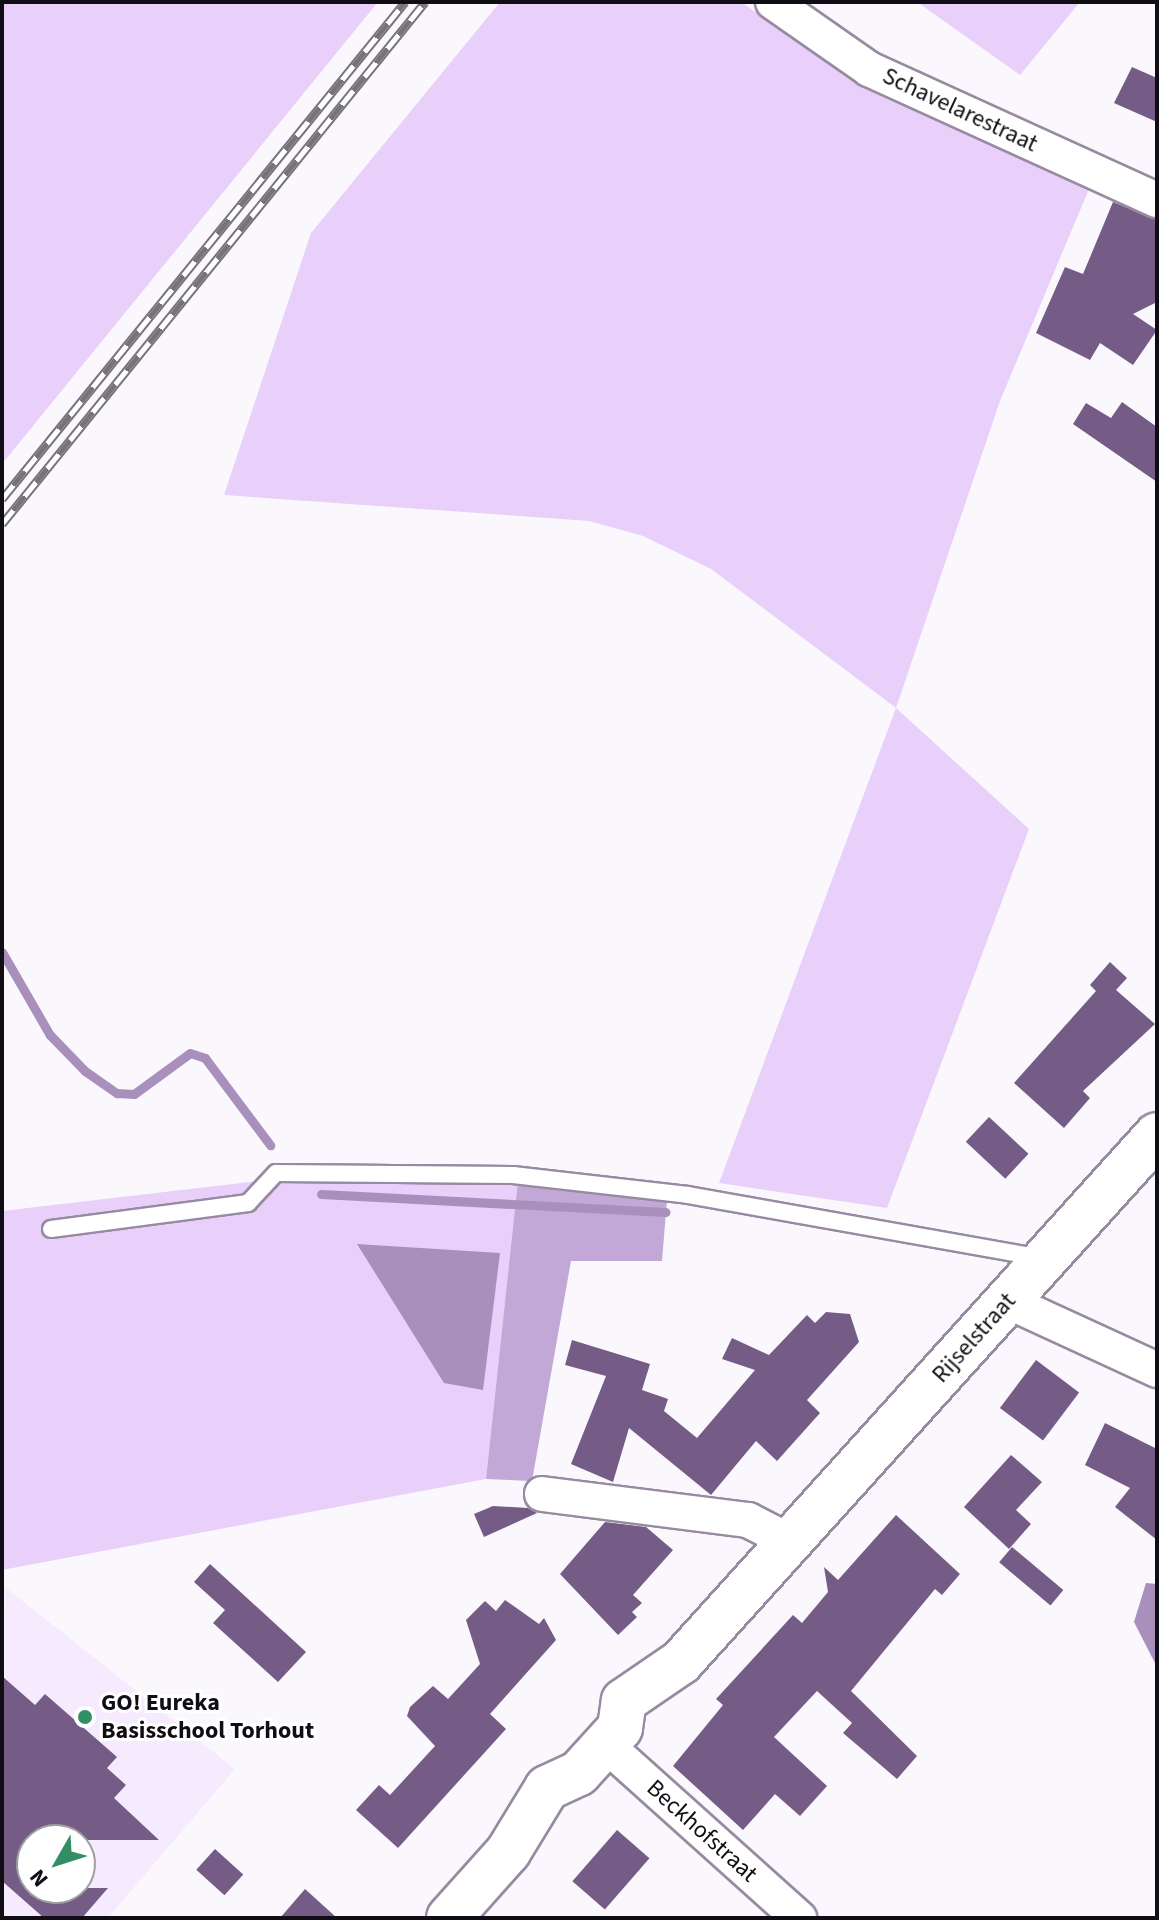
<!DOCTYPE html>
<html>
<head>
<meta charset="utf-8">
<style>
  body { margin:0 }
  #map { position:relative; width:1159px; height:1920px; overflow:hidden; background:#fbf8fd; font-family:"Source Sans 3",sans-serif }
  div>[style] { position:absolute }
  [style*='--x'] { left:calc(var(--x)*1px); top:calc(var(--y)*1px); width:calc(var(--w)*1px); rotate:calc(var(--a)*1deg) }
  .built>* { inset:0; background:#f6ebfe }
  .green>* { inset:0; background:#e8d0fb }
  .forest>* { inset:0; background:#c2a8d6 }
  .water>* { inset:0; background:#a88fbc }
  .stream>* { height:9px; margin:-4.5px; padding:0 4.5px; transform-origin:4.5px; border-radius:4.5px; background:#a88fbc }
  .building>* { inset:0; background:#745c86; transform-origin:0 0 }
  .roads { filter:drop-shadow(2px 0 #978aa1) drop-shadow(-2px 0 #978aa1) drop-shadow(0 2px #978aa1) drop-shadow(0 -2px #978aa1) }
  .lane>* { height:16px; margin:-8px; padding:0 8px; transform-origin:8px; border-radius:8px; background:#fff }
  .street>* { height:34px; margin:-17px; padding:0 17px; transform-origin:17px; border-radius:17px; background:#fff }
  .secondary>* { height:44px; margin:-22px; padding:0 22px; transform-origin:22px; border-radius:22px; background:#fff }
  .rail>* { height:9px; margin-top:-4.5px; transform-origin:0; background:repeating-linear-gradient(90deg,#fff 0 18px,#77737a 0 36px); box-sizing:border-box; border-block:2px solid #77737a }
  .dots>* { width:22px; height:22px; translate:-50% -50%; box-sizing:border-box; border:4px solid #fff; border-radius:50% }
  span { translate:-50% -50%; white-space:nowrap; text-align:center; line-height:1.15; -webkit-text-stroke:6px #fff; paint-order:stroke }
  .street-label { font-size:24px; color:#110d15 }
  .poi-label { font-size:24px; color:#110d15; font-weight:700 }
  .left { translate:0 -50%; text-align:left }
  .frame { position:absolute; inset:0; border:4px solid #110d15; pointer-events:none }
  .north { position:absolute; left:16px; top:1824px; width:80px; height:80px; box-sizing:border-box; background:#fff; border:2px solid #a09ea1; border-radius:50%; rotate:231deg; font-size:22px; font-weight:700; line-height:32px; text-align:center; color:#110d15 }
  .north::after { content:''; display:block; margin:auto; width:28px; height:36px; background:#328e64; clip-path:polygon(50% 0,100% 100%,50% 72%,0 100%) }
</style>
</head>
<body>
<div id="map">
  <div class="built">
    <i style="clip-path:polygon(evenodd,5px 1587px,235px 1769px,108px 1918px,2px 1918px,5px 1587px,32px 1840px,80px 1840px,80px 1888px,32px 1888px,32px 1840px)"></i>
  </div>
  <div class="green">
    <i style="clip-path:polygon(2px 2px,378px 2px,2px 464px)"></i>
    <i style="clip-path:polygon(500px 2px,741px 2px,822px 58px,1089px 189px,1000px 401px,896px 708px,1029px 829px,887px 1208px,719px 1183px,896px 708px,711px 569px,643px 536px,589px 521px,224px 495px,311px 233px)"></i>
    <i style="clip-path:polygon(917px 2px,1080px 2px,1020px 75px)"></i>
    <i style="clip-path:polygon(283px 1178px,518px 1180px,486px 1479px,2px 1570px,2px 1211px)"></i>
  </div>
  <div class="forest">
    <i style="clip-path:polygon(518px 1180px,668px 1188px,662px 1261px,571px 1261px,532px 1481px,486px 1479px)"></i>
  </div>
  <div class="water">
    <i style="clip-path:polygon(357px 1244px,500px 1253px,483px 1390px,444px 1383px)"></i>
    <i style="clip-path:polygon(1146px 1583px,1157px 1584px,1157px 1667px,1134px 1622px)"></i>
  </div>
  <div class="stream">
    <i style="--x:2;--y:952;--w:96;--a:60"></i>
    <i style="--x:50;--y:1035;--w:50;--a:45.8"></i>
    <i style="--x:85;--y:1071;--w:39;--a:35"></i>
    <i style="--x:117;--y:1093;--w:17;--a:3"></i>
    <i style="--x:134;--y:1094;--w:69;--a:-36.2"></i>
    <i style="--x:190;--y:1053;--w:16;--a:18"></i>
    <i style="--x:205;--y:1058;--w:109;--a:53.2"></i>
    <i style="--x:321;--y:1194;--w:345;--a:3"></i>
  </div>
  <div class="building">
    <i style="clip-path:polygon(1132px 67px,1157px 78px,1157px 122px,1114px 103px)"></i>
    <i style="clip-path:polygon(1113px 202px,1157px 220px,1157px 302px,1133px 314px,1157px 330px,1133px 365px,1100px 343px,1090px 360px,1036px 333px,1065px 267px,1083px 274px)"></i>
    <i style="clip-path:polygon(1122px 402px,1157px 427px,1157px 482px,1073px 424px,1086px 403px,1111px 418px)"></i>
    <i style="clip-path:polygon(1110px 962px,1127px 978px,1116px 990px,1155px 1024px,1083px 1091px,1090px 1098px,1064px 1128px,1014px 1083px,1096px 991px,1090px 985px)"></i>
    <i style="left:989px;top:1117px;width:54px;height:34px;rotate:43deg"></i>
    <i style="clip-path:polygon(826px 1312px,850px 1314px,859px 1342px,807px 1400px,820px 1413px,777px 1461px,756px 1441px,711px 1495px,629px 1428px,613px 1482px,571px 1464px,606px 1376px,565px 1365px,572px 1340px,650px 1364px,642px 1390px,668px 1399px,664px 1411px,697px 1438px,755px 1370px,722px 1359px,732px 1338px,769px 1355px,807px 1315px,815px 1323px)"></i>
    <i style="left:1036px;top:1360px;width:54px;height:60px;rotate:37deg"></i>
    <i style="clip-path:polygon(1105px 1423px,1157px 1449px,1157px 1540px,1115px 1507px,1130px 1488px,1085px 1465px)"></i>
    <i style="clip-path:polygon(1011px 1455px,1042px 1482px,1016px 1510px,1031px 1524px,1009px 1549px,964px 1507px)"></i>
    <i style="clip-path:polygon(493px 1506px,528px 1508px,537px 1513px,484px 1537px,474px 1514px)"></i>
    <i style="clip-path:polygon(896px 1515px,960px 1574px,942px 1595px,935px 1589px,851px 1691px,917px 1756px,897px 1779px,843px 1733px,852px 1723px,817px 1691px,774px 1737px,827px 1786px,800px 1816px,775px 1794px,743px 1830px,673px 1766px,723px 1705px,716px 1699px,793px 1615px,802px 1623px,828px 1592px,824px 1567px,838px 1580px)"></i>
    <i style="clip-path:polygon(605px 1522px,646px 1527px,673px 1550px,633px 1595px,642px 1603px,632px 1612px,637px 1617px,618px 1635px,560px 1574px)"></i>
    <i style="left:1012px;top:1547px;width:67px;height:20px;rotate:40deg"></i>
    <i style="clip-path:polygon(210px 1564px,306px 1652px,278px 1682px,213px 1623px,225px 1610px,194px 1582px)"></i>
    <i style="clip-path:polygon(505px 1600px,539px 1624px,544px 1618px,556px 1640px,490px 1714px,506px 1729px,398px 1848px,356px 1810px,379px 1785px,390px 1795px,435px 1746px,407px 1716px,410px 1707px,433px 1686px,448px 1699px,480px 1664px,466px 1620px,485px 1601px,496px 1611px)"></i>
    <i style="clip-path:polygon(2px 1676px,35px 1705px,45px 1694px,117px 1757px,107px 1768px,126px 1785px,114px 1798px,159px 1840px,32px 1840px,32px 1888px,108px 1888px,82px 1918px,44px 1918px,2px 1881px)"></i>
    <i style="left:617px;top:1830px;width:43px;height:68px;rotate:41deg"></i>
    <i style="left:215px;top:1849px;width:38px;height:28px;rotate:42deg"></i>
    <i style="clip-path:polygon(305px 1889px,337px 1918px,280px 1918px)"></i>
  </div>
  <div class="roads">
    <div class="lane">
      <i style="--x:51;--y:1229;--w:199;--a:-7.5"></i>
      <i style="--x:248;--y:1203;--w:41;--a:-47"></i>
      <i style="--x:276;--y:1173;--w:237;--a:0.5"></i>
      <i style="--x:513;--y:1175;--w:176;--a:6.5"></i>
      <i style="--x:688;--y:1195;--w:358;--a:10.1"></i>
    </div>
    <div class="street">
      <i style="--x:773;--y:2;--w:117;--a:34.9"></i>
      <i style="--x:869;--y:69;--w:316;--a:24.5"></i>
      <i style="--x:1007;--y:1301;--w:165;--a:24.7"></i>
      <i style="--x:542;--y:1494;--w:208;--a:7.2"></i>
      <i style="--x:748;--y:1520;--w:48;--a:27.1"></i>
      <i style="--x:605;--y:1744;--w:261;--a:41.9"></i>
    </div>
    <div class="secondary">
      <i style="--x:449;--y:1918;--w:89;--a:-48.2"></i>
      <i style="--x:508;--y:1852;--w:75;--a:-58.6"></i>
      <i style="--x:547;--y:1788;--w:35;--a:-25"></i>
      <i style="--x:579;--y:1773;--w:61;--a:-47.7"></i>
      <i style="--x:620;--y:1728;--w:27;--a:-82"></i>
      <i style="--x:624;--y:1701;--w:69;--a:-34.4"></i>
      <i style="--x:681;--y:1662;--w:710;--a:-47.91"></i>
    </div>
  </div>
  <div class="rail">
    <i style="--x:2;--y:499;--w:640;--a:-50.96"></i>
    <i style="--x:2;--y:524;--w:672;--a:-50.98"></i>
  </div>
  <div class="dots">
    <i style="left:85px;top:1717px;background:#328e64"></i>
  </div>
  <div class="street-label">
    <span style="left:960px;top:110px;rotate:25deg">Schavelarestraat</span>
    <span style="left:974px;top:1338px;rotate:-48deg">Rijselstraat</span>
    <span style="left:702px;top:1831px;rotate:42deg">Beckhofstraat</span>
  </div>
  <div class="poi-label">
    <span class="left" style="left:101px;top:1717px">GO! Eureka<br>Basisschool Torhout</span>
  </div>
  <div class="frame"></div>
  <div class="north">N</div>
</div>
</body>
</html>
